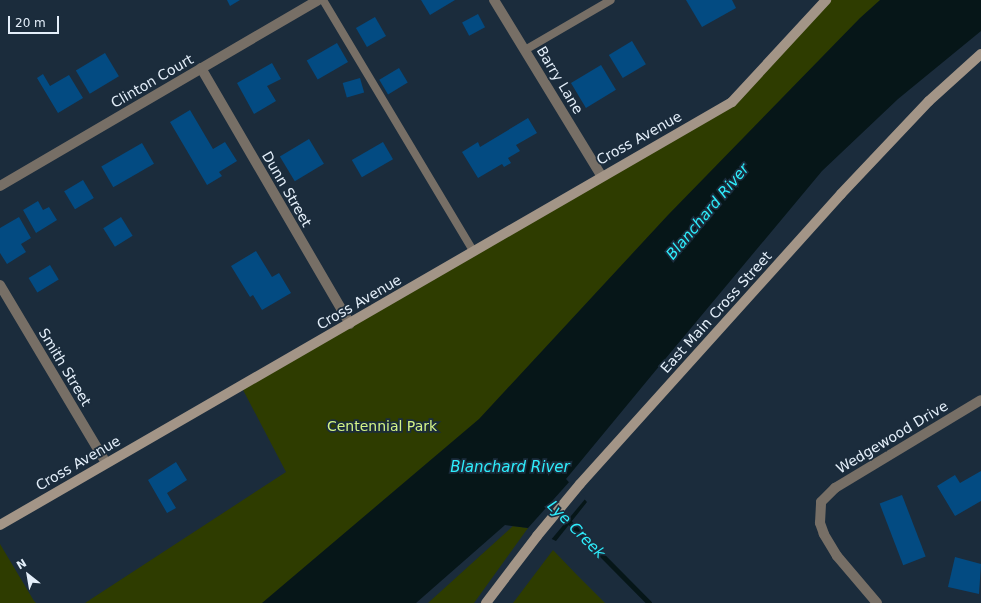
<!DOCTYPE html>
<html>
<head>
<meta charset="utf-8">
<style>
  body { margin:0 }
  #map { position:relative; width:981px; height:603px; overflow:hidden; background:#1b2c3c; font-family:"DejaVu Sans",sans-serif }
  div>[style] { position:absolute }
  [style*='--x'] { left:calc(var(--x)*1px); top:calc(var(--y)*1px); width:calc(var(--w)*1px); rotate:calc(var(--a)*1deg) }
  .green>* { inset:0; background:#2e3c00 }
  .water>* { inset:0; background:#061618 }
  .pier>* { inset:0; background:#1b2c3c }
  .stream>* { height:5px; margin:-2.5px; padding:0 2.5px; transform-origin:2.5px; border-radius:2.5px; background:#061618 }
  .building>* { inset:0; background:#034b82; transform-origin:0 0 }
  .lane>* { height:8px; margin:-4px; padding:0 4px; transform-origin:4px; border-radius:4px; background:#776f66 }
  .street>* { height:10px; margin:-5px; padding:0 5px; transform-origin:5px; border-radius:5px; background:#776f66 }
  .secondary>* { height:10px; margin:-5px; padding:0 5px; transform-origin:5px; border-radius:5px; background:#a39587 }
  span { translate:-50% -50%; white-space:nowrap; text-align:center; line-height:1.15; -webkit-text-stroke:3.5px #1b2c3c; paint-order:stroke }
  .street-label { font-size:14px; color:#e4effa }
  .park-label { font-size:14px; color:#d4f486 }
  .water-label { font-size:15px; color:#2eedfc; font-style:italic }
  .north { position:absolute; left:8px; top:555px; width:40px; height:40px; -webkit-text-stroke:3px #1b2c3c; paint-order:stroke; rotate:329deg; font-size:11px; font-weight:700; line-height:16px; text-align:center; color:#e4effa }
  .north::after { content:''; display:block; margin:auto; width:14px; height:18px; background:#e4effa; clip-path:polygon(50% 0,100% 100%,50% 72%,0 100%) }
  .scale { position:absolute; left:8px; top:16px; width:51px; height:18px; box-sizing:border-box; border:2px solid #e4effa; border-top:0; padding-left:5px; font-size:12px; line-height:14px; white-space:nowrap; color:#e4effa; -webkit-text-stroke:3px #1b2c3c; paint-order:stroke }
</style>
</head>
<body>
<div id="map">
  <div class="green">
    <i style="clip-path:polygon(826px 0,946px 0,344px 603px,85px 603px,286px 472px,241px 386px,732px 102px)"></i>
    <i style="clip-path:polygon(513px 526px,528px 528px,474px 603px,428px 603px)"></i>
    <i style="clip-path:polygon(0 544px,34px 601px,36px 603px,0 603px)"></i>
    <i style="clip-path:polygon(553px 550px,576px 574px,605px 603px,513px 603px)"></i>
  </div>
  <div class="water">
    <i style="clip-path:polygon(880px 0,981px 0,981px 31px,898px 99px,822px 171px,661px 364px,566px 479px,587px 502px,556px 541px,528px 528px,505px 525px,416px 603px,262px 603px,479px 419px,668px 215px,860px 18px)"></i>
  </div>
  <div class="pier">
    <i style="clip-path:polygon(570px 481px,586px 498px,550px 541px,533px 533px,528px 528px)"></i>
  </div>
  <div class="stream">
    <i style="--x:566;--y:519;--w:118;--a:45.3"></i>
  </div>
  <div class="building">
    <i style="clip-path:polygon(227px 0,240px 0,230px 6px)"></i>
    <i style="clip-path:polygon(421px 0,455px 0,430px 15px)"></i>
    <i style="clip-path:polygon(686px 0,732px 0,736px 8px,702px 27px)"></i>
    <i style="left:478px;top:14px;width:15px;height:18px;rotate:62deg"></i>
    <i style="left:375px;top:17px;width:22px;height:22px;rotate:60deg"></i>
    <i style="left:632px;top:41px;width:27px;height:27px;rotate:59deg"></i>
    <i style="left:337px;top:43px;width:22px;height:35px;rotate:60deg"></i>
    <i style="left:105px;top:53px;width:27px;height:34px;rotate:59deg"></i>
    <i style="clip-path:polygon(272px 63px,281px 79px,267px 86px,276px 101px,254px 114px,237px 83px)"></i>
    <i style="left:601px;top:65px;width:29px;height:35px;rotate:59deg"></i>
    <i style="left:399px;top:68px;width:17px;height:23px;rotate:59deg"></i>
    <i style="clip-path:polygon(43px 74px,50px 86px,69px 75px,83px 98px,58px 113px,37px 78px)"></i>
    <i style="left:360px;top:78px;width:15px;height:18px;rotate:74deg"></i>
    <i style="clip-path:polygon(190px 110px,213px 149px,225px 142px,237px 161px,219px 172px,222px 176px,207px 185px,170px 122px)"></i>
    <i style="clip-path:polygon(528px 118px,537px 133px,516px 145px,520px 151px,508px 158px,511px 163px,504px 167px,502px 164px,478px 178px,462px 152px,478px 142px,480px 147px)"></i>
    <i style="left:309px;top:139px;width:29px;height:34px;rotate:59deg"></i>
    <i style="left:383px;top:142px;width:20px;height:36px;rotate:60deg"></i>
    <i style="left:142px;top:143px;width:24px;height:47px;rotate:60deg"></i>
    <i style="left:83px;top:180px;width:21px;height:22px;rotate:59deg"></i>
    <i style="clip-path:polygon(38px 201px,43px 210px,49px 207px,57px 220px,36px 233px,23px 210px)"></i>
    <i style="clip-path:polygon(19px 217px,31px 238px,21px 244px,26px 252px,7px 264px,0 253px,0 228px)"></i>
    <i style="left:121px;top:217px;width:22px;height:21px;rotate:58deg"></i>
    <i style="clip-path:polygon(256px 251px,272px 277px,279px 273px,291px 293px,262px 310px,253px 295px,250px 297px,231px 266px)"></i>
    <i style="left:50px;top:265px;width:17px;height:25px;rotate:59deg"></i>
    <i style="clip-path:polygon(176px 462px,187px 480px,167px 493px,176px 508px,167px 513px,148px 480px)"></i>
    <i style="clip-path:polygon(981px 471px,981px 501px,955px 516px,937px 486px,955px 475px,960px 483px)"></i>
    <i style="left:902px;top:495px;width:66px;height:24px;rotate:69deg"></i>
    <i style="clip-path:polygon(955px 557px,981px 564px,979px 594px,948px 587px)"></i>
  </div>
  <div class="lane">
    <i style="--x:323;--y:0;--w:292;--a:59.1"></i>
    <i style="--x:525;--y:50;--w:99;--a:-30.2"></i>
  </div>
  <div class="street">
    <i style="--x:494;--y:0;--w:205;--a:58.6"></i>
    <i style="--x:201;--y:68;--w:296;--a:59.8"></i>
    <i style="--x:0;--y:186;--w:368;--a:-30.3"></i>
    <i style="--x:0;--y:285;--w:207;--a:59.2"></i>
    <i style="--x:877;--y:603;--w:62;--a:-130.4"></i>
    <i style="--x:837;--y:556;--w:26;--a:-121"></i>
    <i style="--x:824;--y:534;--w:12;--a:-110"></i>
    <i style="--x:820;--y:523;--w:21;--a:-87"></i>
    <i style="--x:821;--y:502;--w:20;--a:-45"></i>
    <i style="--x:835;--y:488;--w:170;--a:-31.1"></i>
  </div>
  <div class="secondary">
    <i style="--x:0;--y:525;--w:845;--a:-30.02"></i>
    <i style="--x:732;--y:102;--w:139;--a:-47.3"></i>
    <i style="--x:486;--y:603;--w:84;--a:-52.7"></i>
    <i style="--x:537;--y:536;--w:67;--a:-50.4"></i>
    <i style="--x:580;--y:484;--w:390;--a:-48"></i>
    <i style="--x:841;--y:194;--w:128;--a:-46.6"></i>
    <i style="--x:929;--y:101;--w:70;--a:-42.1"></i>
  </div>
  <div class="street-label">
    <span style="left:560px;top:80px;rotate:59deg">Barry Lane</span>
    <span style="left:152px;top:81px;rotate:-30deg">Clinton Court</span>
    <span style="left:639px;top:138px;rotate:-29deg">Cross Avenue</span>
    <span style="left:287px;top:189px;rotate:60deg">Dunn Street</span>
    <span style="left:359px;top:302px;rotate:-30deg">Cross Avenue</span>
    <span style="left:716px;top:312px;rotate:-48deg">East Main Cross Street</span>
    <span style="left:65px;top:367px;rotate:59deg">Smith Street</span>
    <span style="left:892px;top:437px;rotate:-31deg">Wedgewood Drive</span>
    <span style="left:78px;top:463px;rotate:-30deg">Cross Avenue</span>
  </div>
  <div class="park-label">
    <span style="left:382px;top:426px">Centennial Park</span>
  </div>
  <div class="water-label">
    <span style="left:708px;top:212px;rotate:-50deg">Blanchard River</span>
    <span style="left:510px;top:468px">Blanchard River</span>
    <span style="left:576px;top:530px;rotate:45deg">Lye Creek</span>
  </div>
  <div class="north">N</div>
  <div class="scale">20 m</div>
</div>
</body>
</html>
